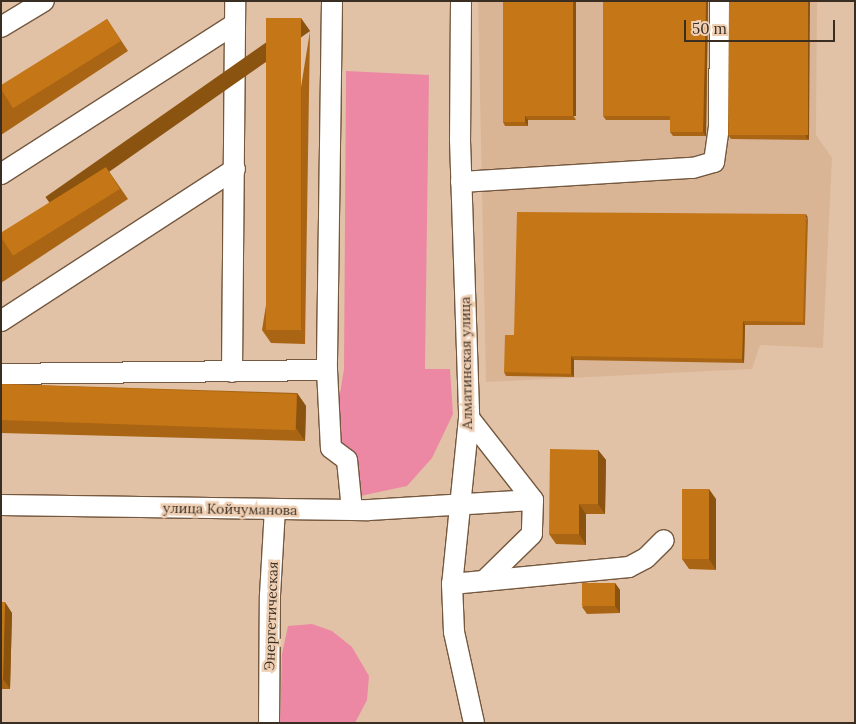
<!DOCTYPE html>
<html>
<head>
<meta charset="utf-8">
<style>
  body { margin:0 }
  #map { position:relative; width:856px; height:724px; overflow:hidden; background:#e2c2a6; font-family:Lora,serif }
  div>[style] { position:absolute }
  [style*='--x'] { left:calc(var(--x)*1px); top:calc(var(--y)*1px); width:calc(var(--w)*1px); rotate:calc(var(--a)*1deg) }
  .built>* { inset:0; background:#dab595 }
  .green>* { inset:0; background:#ed88a4 }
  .roads { filter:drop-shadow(1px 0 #74583f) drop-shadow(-1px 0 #74583f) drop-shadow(0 1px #74583f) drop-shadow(0 -1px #74583f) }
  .minor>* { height:20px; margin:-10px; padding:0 10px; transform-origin:10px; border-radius:10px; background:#fff }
  .wall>* { inset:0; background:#a96513 }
  .shaded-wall>* { inset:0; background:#8a530f; transform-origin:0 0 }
  .building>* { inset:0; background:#c57616; transform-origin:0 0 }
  span { translate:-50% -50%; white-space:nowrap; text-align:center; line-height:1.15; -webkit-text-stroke:5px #efcfb3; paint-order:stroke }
  .street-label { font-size:14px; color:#3a2e23 }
  .frame { position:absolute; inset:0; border:2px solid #3a2e23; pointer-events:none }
  .scale { position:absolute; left:684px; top:20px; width:151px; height:22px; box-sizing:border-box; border:2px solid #3a2e23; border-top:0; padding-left:6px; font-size:15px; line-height:18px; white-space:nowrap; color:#3a2e23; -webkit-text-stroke:4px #efcfb3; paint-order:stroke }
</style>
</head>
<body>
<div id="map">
  <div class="built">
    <i style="clip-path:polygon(478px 1px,817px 1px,816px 135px,832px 158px,823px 348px,760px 345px,752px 369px,486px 382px)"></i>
  </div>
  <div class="green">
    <i style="clip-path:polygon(346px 71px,429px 75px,425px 369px,450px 369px,453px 414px,432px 458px,407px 486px,351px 498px,331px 448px,344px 369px)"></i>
    <i style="clip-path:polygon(312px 624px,332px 631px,352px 647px,369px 676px,367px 700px,355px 723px,280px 723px,282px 654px,288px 626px)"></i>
  </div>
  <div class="roads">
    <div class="minor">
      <i style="--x:461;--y:1;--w:139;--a:90.4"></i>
      <i style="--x:460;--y:140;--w:278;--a:88.1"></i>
      <i style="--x:469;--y:418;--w:167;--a:95.8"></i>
      <i style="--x:452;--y:584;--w:48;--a:87.6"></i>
      <i style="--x:454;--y:632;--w:93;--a:77.6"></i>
      <i style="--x:332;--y:2;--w:368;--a:90.8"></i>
      <i style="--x:327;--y:370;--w:78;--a:87.1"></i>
      <i style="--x:331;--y:448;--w:20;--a:37"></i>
      <i style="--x:347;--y:460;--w:50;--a:84.3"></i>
      <i style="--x:1;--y:27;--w:50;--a:-31.2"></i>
      <i style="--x:1;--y:174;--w:278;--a:-32.7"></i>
      <i style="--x:461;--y:182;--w:232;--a:-3.5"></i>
      <i style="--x:693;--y:168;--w:22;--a:-16"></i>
      <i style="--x:714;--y:162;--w:34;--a:-82"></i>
      <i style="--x:719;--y:128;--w:127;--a:-89.5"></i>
      <i style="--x:1;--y:321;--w:279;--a:-33"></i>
      <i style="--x:232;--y:372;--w:371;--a:-89.5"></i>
      <i style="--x:1;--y:374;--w:326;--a:-0.7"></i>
      <i style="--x:469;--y:418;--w:104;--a:52"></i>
      <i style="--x:533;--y:500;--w:34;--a:92"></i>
      <i style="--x:532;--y:534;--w:67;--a:135.6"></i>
      <i style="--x:1;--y:505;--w:368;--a:0.8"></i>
      <i style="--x:369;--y:510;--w:164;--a:-3.5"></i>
      <i style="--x:452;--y:584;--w:178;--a:-5.5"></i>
      <i style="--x:629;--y:567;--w:19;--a:-28"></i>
      <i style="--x:646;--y:558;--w:25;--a:-45"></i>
      <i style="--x:269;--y:723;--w:128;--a:-89.6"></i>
      <i style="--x:270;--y:595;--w:86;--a:-86.7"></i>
    </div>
  </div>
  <div class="wall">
    <i style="clip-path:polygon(503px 1px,576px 120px,528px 120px,528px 126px,505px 126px,503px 122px)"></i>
    <i style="clip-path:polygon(603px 1px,708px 1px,706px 136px,673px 136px,670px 132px,670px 120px,606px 120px,603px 116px)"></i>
    <i style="clip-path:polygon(729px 1px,809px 140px,731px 139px,728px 135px)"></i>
    <i style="clip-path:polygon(107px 19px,128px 51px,1px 135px,1px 89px)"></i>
    <i style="clip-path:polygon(310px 31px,305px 344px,271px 343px,262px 330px)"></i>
    <i style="clip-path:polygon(106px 167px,128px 199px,1px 283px,1px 237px)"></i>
    <i style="clip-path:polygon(808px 218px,805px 325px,745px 325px,744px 363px,574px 360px,574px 377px,506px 376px,504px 372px,514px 335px)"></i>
    <i style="clip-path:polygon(1px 384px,297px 393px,306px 406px,305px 441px,1px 433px)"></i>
    <i style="clip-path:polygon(598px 450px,606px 460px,605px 514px,586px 514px,586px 545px,556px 544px,549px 534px)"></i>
    <i style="clip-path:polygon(716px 499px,716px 570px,689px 569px,682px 559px)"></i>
    <i style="clip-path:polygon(615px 583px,620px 590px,620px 613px,587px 614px,582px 607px)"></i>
    <i style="clip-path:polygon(1px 602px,12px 613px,10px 689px,1px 689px)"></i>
  </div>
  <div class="shaded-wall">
    <i style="left:573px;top:1px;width:3px;height:115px"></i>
    <i style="clip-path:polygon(706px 1px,708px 1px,706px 136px,703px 132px)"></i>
    <i style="clip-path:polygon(808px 1px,810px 1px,809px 140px,806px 137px)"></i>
    <i style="left:301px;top:18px;width:16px;height:312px;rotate:55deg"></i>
    <i style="clip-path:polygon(525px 116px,528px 120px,528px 126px,525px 122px)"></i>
    <i style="left:806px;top:214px;width:4px;height:108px;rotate:63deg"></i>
    <i style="clip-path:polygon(743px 321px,745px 325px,744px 363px,742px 359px)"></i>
    <i style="clip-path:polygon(571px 356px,574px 360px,574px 377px,571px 374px)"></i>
    <i style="clip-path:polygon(297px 393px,306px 406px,305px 441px,296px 428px)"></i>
    <i style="clip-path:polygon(598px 450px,606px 460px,605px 514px,598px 504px)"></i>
    <i style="clip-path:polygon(709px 489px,716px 499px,716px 570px,709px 559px)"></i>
    <i style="clip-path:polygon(579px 504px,586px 514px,586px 545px,579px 534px)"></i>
    <i style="clip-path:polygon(615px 583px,620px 590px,620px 613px,615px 606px)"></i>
    <i style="clip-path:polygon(5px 602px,12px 613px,10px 689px,3px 679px)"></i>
  </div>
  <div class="building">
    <i style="clip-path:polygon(503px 1px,573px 1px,573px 116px,525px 116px,525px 122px,503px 122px)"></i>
    <i style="clip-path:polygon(603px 1px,706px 1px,703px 132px,670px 132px,670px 116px,603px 116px)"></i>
    <i style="left:729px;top:1px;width:79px;height:134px"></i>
    <i style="left:266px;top:18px;width:35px;height:312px"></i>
    <i style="left:107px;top:19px;width:26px;height:127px;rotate:58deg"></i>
    <i style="left:106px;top:167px;width:26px;height:126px;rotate:58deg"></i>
    <i style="clip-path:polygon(517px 212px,806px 214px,803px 322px,743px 321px,742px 359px,571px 356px,571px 374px,504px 372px,505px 335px,514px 335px)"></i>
    <i style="left:1px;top:384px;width:296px;height:36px;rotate:2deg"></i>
    <i style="clip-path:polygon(550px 449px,598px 450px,598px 504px,579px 504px,579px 534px,549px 534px)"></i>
    <i style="left:682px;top:489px;width:27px;height:70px"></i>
    <i style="left:615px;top:583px;width:23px;height:33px;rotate:90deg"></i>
    <i style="clip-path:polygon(1px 602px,5px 602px,3px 679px,1px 679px)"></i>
  </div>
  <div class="street-label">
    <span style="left:466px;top:363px;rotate:-91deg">Алматинская улица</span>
    <span style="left:230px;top:509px;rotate:1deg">улица Койчуманова</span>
    <span style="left:271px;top:616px;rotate:-88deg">Энергетическая</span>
  </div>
  <div class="frame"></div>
  <div class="scale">50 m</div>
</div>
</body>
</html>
